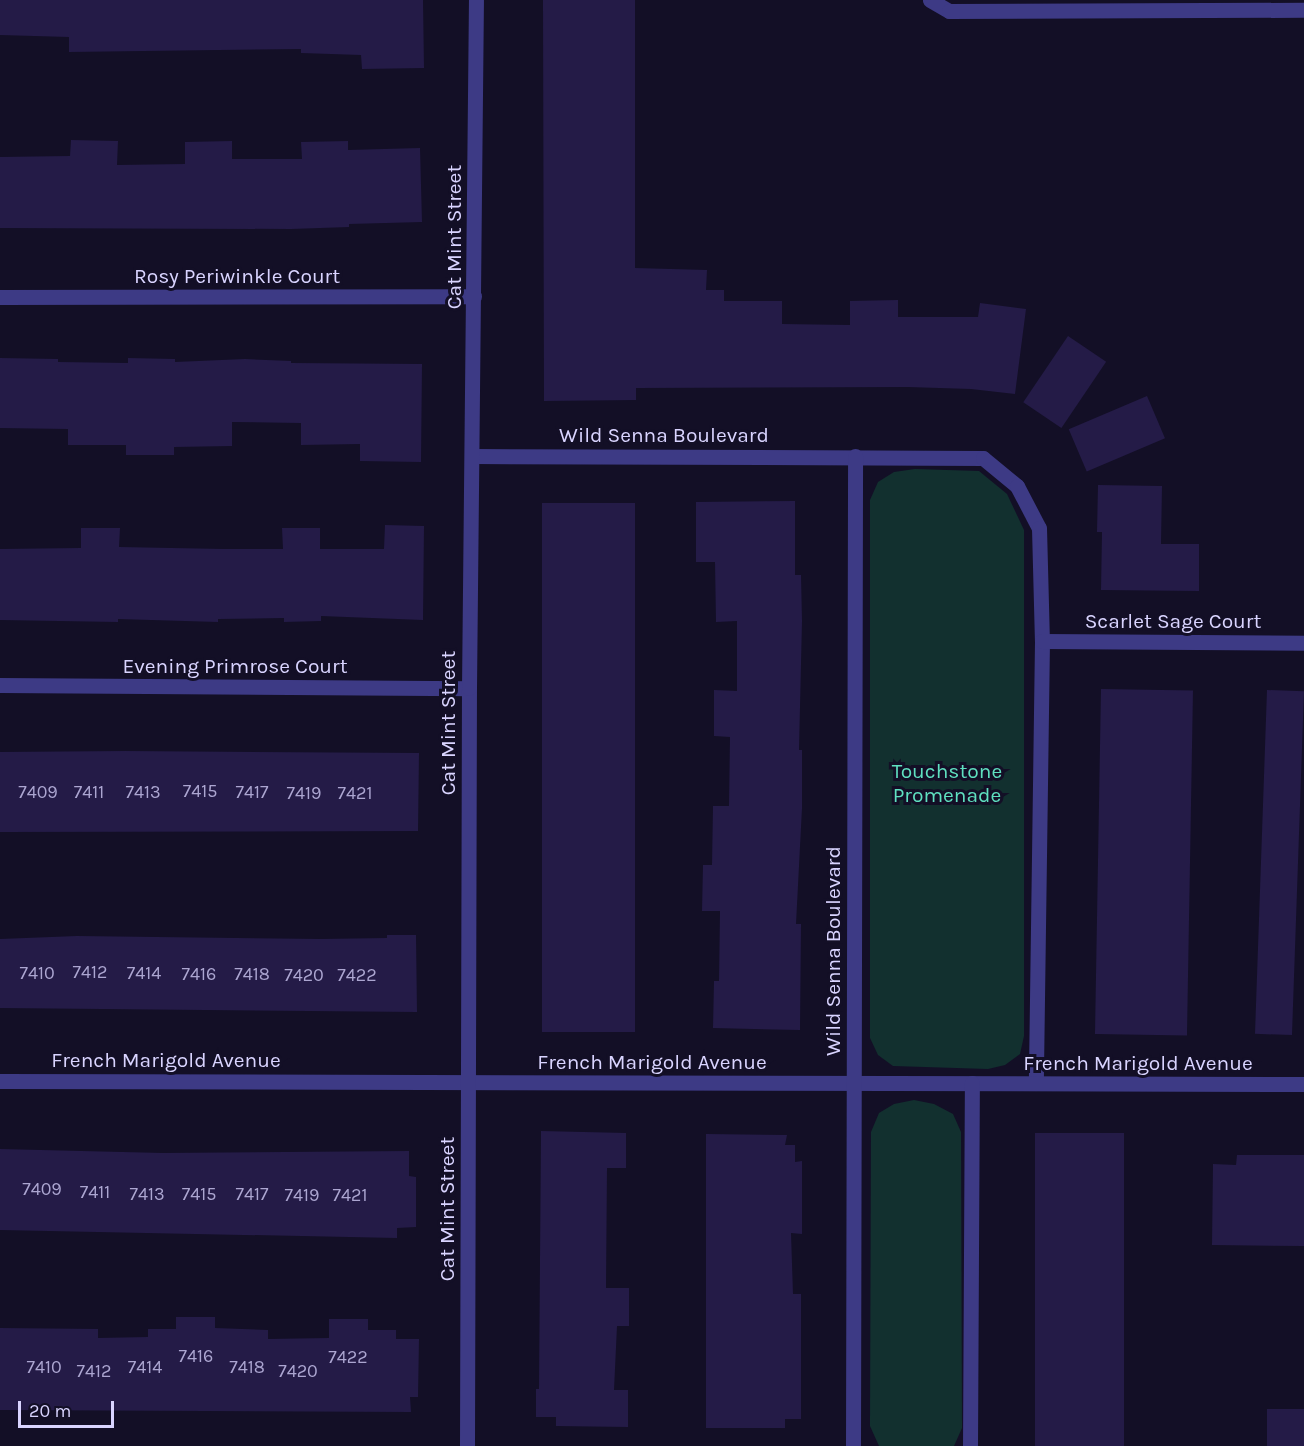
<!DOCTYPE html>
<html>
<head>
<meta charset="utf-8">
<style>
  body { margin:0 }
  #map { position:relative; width:1304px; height:1446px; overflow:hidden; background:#130f26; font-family:Karla,sans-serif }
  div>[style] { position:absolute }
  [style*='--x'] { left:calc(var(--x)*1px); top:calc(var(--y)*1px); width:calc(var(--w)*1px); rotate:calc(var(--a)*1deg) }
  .green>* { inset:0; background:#12302f }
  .building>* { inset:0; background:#241b47; transform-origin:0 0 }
  .minor>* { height:15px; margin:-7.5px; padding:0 7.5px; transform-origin:7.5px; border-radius:7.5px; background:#3d3a85 }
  span { translate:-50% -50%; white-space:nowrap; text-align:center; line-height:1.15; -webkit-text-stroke:6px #130f26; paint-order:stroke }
  .number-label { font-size:18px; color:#aca6d1 }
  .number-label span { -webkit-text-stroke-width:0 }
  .street-label { font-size:21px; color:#d9d4ff }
  .park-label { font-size:21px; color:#5fe0c0 }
  .scale { position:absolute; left:18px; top:1401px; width:96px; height:27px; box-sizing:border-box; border:3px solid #d9d4ff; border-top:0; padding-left:8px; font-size:18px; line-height:21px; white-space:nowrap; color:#d9d4ff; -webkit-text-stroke:4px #130f26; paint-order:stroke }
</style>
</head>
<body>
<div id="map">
  <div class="green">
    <i style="clip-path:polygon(915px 469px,979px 471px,1007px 494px,1024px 530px,1024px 1036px,1020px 1054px,1005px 1065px,988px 1069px,893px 1066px,878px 1055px,870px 1038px,870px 500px,878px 482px,894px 472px)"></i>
    <i style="clip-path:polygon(914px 1100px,934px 1104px,953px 1114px,961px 1132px,962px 1428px,954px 1446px,879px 1446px,870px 1426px,871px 1132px,879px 1113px,894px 1104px)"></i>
  </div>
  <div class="building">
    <i style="clip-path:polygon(0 0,423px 0,424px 68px,362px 69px,361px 55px,301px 53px,301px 49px,69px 52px,69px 37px,0 35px)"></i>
    <i style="clip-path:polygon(543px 0,635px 0,635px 268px,707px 270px,706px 290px,724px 290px,724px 301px,782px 301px,782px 324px,850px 325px,850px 301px,898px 300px,898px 317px,978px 317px,980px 303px,1026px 309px,1015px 394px,971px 389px,908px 387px,636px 388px,636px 400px,544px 401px)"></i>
    <i style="clip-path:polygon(71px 140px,118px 141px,117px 165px,185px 164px,185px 142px,232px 141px,232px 159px,302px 159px,301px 142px,348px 141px,348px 150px,420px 148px,422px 222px,349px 224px,349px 227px,291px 229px,0 228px,0 157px,70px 156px)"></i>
    <i style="left:1068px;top:336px;width:46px;height:80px;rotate:34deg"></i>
    <i style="clip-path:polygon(0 358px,58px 359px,58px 362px,128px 363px,128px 358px,175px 359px,175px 362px,245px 359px,291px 361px,291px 363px,422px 364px,421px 462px,360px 461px,360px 444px,301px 445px,301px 423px,232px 422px,232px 446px,174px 447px,174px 455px,126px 455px,126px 445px,68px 445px,68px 429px,0 428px)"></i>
    <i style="left:1147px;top:396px;width:46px;height:85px;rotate:67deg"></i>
    <i style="clip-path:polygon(1098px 485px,1162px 486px,1161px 544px,1199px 544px,1199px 591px,1101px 590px,1102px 532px,1097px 532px)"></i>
    <i style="clip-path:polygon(795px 501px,795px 575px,801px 575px,802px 621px,799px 750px,802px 750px,802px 808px,796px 924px,801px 924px,800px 1030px,713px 1028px,714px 981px,719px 981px,720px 911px,702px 911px,703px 865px,712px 865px,713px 806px,729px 806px,730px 737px,714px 736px,714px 690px,737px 691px,737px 621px,716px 622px,715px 562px,696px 562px,696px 502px)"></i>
    <i style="left:542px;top:503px;width:93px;height:529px"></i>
    <i style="clip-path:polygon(385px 525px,424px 526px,423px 620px,321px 616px,321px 621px,284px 622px,284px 618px,218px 619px,218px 622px,118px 619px,118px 622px,0 620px,0 549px,81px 548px,81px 528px,120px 528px,119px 547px,224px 549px,283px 549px,282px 528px,320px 528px,320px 549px,384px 549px)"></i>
    <i style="left:1101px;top:689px;width:92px;height:345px;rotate:1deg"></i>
    <i style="left:1267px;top:690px;width:37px;height:344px;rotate:2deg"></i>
    <i style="clip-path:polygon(125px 751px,419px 753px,418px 831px,0 832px,0 752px)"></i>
    <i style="clip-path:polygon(387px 935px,416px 935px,417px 1012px,0 1008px,0 939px,77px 936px,321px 939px,387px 938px)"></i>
    <i style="clip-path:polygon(541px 1131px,626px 1133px,626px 1168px,607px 1168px,606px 1288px,629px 1288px,629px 1326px,617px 1326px,614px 1390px,628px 1390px,628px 1427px,556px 1426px,556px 1417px,536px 1417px,536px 1389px,539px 1389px)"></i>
    <i style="left:1035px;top:1133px;width:89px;height:313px"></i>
    <i style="clip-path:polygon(706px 1134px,787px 1135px,785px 1145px,795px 1145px,795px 1162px,802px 1161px,802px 1234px,791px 1233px,793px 1294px,801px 1294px,801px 1419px,785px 1419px,785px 1428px,706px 1428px)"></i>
    <i style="clip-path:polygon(0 1149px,163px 1153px,409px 1151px,409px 1176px,416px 1177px,416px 1227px,397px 1228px,397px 1238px,0 1230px)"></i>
    <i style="clip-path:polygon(1237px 1155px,1304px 1155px,1304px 1246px,1212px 1245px,1213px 1164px,1236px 1165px)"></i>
    <i style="clip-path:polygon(176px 1317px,215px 1317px,215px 1328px,268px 1330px,268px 1339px,329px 1338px,329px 1319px,368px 1319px,368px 1330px,396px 1330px,396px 1339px,419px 1339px,418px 1397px,410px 1397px,411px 1412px,0 1410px,0 1328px,98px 1329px,98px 1338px,148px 1337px,148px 1329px,176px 1329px)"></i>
    <i style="left:1304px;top:1409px;width:37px;height:37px;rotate:90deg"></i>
  </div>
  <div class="minor">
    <i style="--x:930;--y:0;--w:22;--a:30"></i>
    <i style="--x:949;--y:11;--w:355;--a:-0.2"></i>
    <i style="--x:0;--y:297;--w:474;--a:-0.1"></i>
    <i style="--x:473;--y:456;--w:510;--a:0.22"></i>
    <i style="--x:983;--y:458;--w:44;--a:39.5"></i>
    <i style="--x:1017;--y:486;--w:47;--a:62.4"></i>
    <i style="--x:1039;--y:528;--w:113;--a:88.5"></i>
    <i style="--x:1042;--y:641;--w:442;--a:90.8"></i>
    <i style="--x:1042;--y:641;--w:262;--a:0.4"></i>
    <i style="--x:0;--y:685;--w:469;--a:0.4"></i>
    <i style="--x:0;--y:1081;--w:1304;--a:0.13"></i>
    <i style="--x:467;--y:1446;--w:758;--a:-89.85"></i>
    <i style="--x:469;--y:688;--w:688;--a:-89.42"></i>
    <i style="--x:853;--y:1446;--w:990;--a:-89.88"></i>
    <i style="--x:970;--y:1446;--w:363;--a:-89.7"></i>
  </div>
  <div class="number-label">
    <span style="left:200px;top:791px">7415</span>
    <span style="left:38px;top:792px">7409</span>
    <span style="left:89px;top:792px">7411</span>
    <span style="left:143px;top:792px">7413</span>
    <span style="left:252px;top:792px">7417</span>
    <span style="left:304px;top:793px">7419</span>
    <span style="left:355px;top:793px">7421</span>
    <span style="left:90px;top:972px">7412</span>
    <span style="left:37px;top:973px">7410</span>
    <span style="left:144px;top:973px">7414</span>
    <span style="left:199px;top:974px">7416</span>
    <span style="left:252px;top:974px">7418</span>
    <span style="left:304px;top:975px">7420</span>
    <span style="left:357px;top:975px">7422</span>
    <span style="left:42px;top:1189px">7409</span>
    <span style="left:95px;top:1192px">7411</span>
    <span style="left:147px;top:1194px">7413</span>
    <span style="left:199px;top:1194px">7415</span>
    <span style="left:252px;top:1194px">7417</span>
    <span style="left:302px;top:1195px">7419</span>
    <span style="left:350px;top:1195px">7421</span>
    <span style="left:196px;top:1356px">7416</span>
    <span style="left:348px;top:1357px">7422</span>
    <span style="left:44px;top:1367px">7410</span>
    <span style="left:145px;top:1367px">7414</span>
    <span style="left:247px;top:1367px">7418</span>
    <span style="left:94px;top:1371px">7412</span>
    <span style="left:298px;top:1371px">7420</span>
  </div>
  <div class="street-label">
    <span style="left:454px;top:237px;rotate:-90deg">Cat Mint Street</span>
    <span style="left:237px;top:276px">Rosy Periwinkle Court</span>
    <span style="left:664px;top:435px">Wild Senna Boulevard</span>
    <span style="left:1173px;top:621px">Scarlet Sage Court</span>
    <span style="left:235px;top:666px">Evening Primrose Court</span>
    <span style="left:448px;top:723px;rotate:-90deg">Cat Mint Street</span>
    <span style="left:833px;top:951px;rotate:-90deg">Wild Senna Boulevard</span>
    <span style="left:166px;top:1060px">French Marigold Avenue</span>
    <span style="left:652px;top:1062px">French Marigold Avenue</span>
    <span style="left:1138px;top:1063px">French Marigold Avenue</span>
    <span style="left:447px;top:1209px;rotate:-90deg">Cat Mint Street</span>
  </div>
  <div class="park-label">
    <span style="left:947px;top:783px">Touchstone<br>Promenade</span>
  </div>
  <div class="scale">20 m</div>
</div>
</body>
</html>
